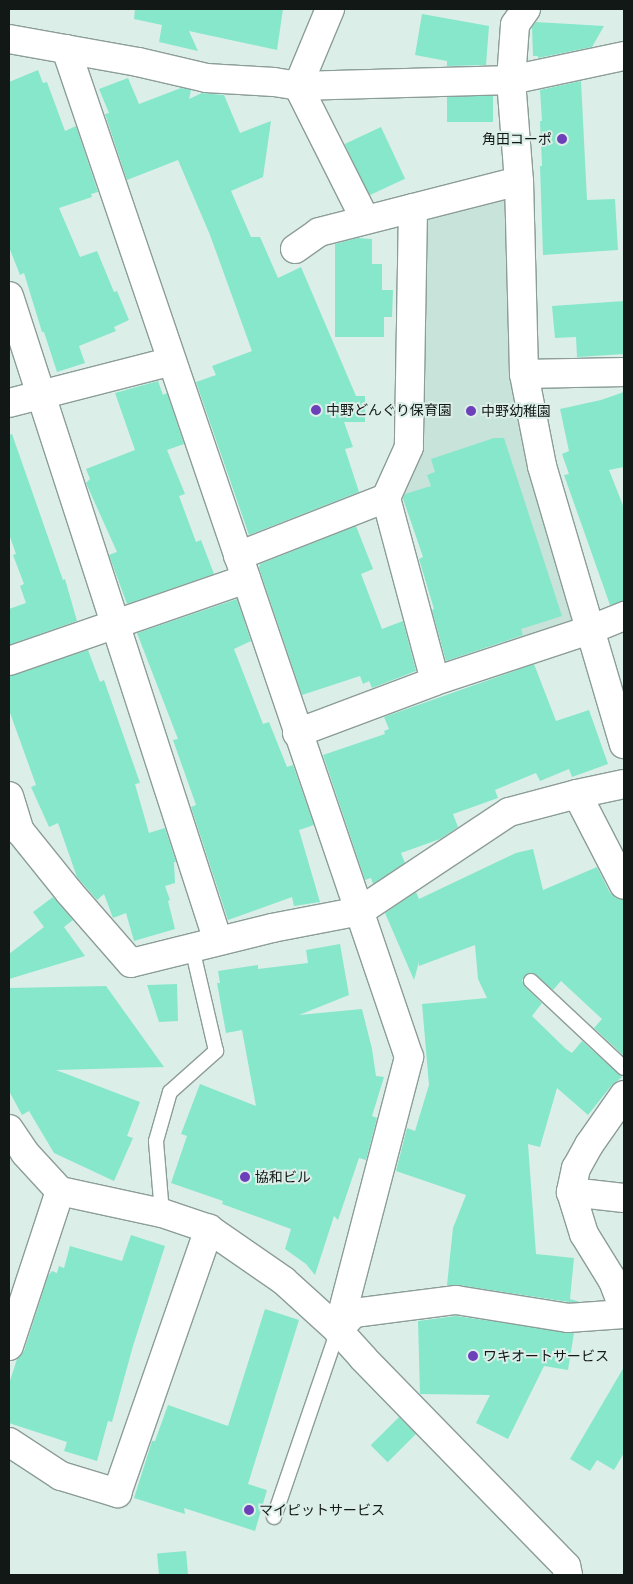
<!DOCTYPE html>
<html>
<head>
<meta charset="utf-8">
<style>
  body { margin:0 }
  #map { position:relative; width:633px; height:1584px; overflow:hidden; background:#dceee8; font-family:Ubuntu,"Noto Sans JP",sans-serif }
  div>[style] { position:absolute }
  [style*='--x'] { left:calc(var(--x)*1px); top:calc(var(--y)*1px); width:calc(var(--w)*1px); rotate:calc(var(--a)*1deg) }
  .built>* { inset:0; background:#c8e3da }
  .building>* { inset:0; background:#86e7cb; transform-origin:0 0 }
  .roads { filter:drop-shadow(1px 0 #8c9d97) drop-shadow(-1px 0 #8c9d97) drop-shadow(0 1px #8c9d97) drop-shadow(0 -1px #8c9d97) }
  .service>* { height:14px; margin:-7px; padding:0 7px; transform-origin:7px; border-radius:7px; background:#fff }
  .minor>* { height:28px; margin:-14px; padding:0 14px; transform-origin:14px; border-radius:14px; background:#fff }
  .dots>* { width:14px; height:14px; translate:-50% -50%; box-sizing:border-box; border:2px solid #dceee8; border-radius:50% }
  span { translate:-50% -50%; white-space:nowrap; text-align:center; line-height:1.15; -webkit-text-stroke:4px #dceee8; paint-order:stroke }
  .poi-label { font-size:14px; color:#121816 }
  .right { translate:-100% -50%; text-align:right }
  .left { translate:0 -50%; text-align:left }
  .frame { position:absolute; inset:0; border:10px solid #121816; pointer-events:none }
</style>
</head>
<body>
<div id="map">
  <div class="built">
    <i style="clip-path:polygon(519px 181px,524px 374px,592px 629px,509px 657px,467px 531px,420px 547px,395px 478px,413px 208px)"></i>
  </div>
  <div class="building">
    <i style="clip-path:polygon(135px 9px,283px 9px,277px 50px,189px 31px,198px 51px,159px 42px,162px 25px,134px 19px)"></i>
    <i style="clip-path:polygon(422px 14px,489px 26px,486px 65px,447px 66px,447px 61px,415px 55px)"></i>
    <i style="clip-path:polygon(536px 22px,604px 26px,592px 47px,538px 58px,538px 56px,533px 56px,532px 27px)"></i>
    <i style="clip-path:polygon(38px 70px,43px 83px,47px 82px,65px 131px,76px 126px,98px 192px,91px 194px,92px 197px,59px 208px,80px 257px,97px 251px,114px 292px,117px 291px,129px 320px,114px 327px,116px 331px,79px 346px,85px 363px,57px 372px,44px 332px,42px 332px,24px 273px,20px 275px,9px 247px,9px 82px)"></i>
    <i style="clip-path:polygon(128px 78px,139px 104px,181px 88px,191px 90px,189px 99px,202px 93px,224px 95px,240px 133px,271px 121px,263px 177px,231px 191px,251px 237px,260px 237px,278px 278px,301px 267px,356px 396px,365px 396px,365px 422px,344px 422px,353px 447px,345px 449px,359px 492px,249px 535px,196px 382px,216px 375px,212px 366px,252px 351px,210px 235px,178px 160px,127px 180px,105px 114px,109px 113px,99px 89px)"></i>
    <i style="clip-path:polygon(581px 81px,587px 200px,615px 199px,618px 250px,543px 255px,540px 166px,542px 166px,540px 121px,542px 121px,540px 90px)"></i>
    <i style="left:493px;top:96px;width:26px;height:46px;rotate:90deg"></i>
    <i style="left:381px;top:127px;width:57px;height:40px;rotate:65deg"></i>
    <i style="clip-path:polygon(357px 238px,372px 239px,372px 264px,382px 264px,382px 290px,393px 290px,392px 317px,384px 317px,384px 337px,335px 337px,335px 244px)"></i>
    <i style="clip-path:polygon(624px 301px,624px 354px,577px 357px,576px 337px,555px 338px,552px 306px)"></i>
    <i style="clip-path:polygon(158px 381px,163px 395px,167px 393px,184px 444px,167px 450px,185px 494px,179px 496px,196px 542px,201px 540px,214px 574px,127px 604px,109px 555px,117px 552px,86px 483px,90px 479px,86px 469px,135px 450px,115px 393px)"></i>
    <i style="clip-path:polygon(624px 392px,624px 467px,609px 470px,624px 508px,624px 601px,610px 605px,564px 475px,569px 474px,562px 454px,569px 451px,560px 409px,601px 400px)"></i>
    <i style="clip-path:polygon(12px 434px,63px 580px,65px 579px,77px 621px,9px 645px,9px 609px,26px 603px,20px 586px,24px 584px,13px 555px,16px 554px,9px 534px,9px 435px)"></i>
    <i style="clip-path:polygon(494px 438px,504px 438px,562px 616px,521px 629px,523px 635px,446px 661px,432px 610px,434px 609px,419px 559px,423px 557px,403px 498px,405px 494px,431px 486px,427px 475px,435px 472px,431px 459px)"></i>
    <i style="clip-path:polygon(356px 526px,373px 569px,361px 574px,382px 629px,403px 621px,416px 671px,372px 688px,369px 681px,363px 684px,360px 676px,302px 695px,259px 568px,260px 564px)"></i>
    <i style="clip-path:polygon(237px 599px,251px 641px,234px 649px,263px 724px,269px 722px,287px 767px,293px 765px,314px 825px,299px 830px,320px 902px,294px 906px,292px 897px,228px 920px,191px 807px,196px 805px,173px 740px,178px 739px,137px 633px)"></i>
    <i style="clip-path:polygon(88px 650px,100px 682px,104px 680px,140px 783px,135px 784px,149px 833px,165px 828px,176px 862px,174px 862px,175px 883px,165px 886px,170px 900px,168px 901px,175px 929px,134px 941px,126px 913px,113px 918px,104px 894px,97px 900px,77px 877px,58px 823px,49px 827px,31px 787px,36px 785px,9px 710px,9px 676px)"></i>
    <i style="clip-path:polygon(534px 664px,556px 721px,589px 710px,608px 764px,572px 777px,569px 769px,540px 781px,536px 773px,495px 790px,498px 798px,453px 814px,458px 827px,440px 839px,401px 853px,405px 863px,373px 884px,371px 878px,365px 880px,323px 755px,385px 734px,384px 731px,389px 729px,384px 717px)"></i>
    <i style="clip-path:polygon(533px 849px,543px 890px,597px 867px,610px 893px,616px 898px,624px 900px,624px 1056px,594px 1028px,602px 1019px,561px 981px,553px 990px,533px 973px,528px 973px,522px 980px,525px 987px,542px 1003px,532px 1016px,566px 1049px,572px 1053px,582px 1041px,622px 1077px,611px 1086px,588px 1115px,557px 1088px,540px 1147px,528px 1144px,536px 1254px,574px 1258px,570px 1299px,580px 1302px,569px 1302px,458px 1285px,447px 1285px,453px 1228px,466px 1195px,396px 1171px,407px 1128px,415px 1131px,429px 1085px,422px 1004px,487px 998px,478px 979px,475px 945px,419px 966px,419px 962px,414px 980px,385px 913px,416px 892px,419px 899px,516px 853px)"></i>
    <i style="clip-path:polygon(53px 897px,73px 920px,64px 927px,85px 956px,9px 979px,9px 954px,44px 927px,33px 912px)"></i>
    <i style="clip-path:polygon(340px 944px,349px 995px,299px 1015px,362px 1009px,372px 1049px,376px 1076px,384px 1077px,372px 1116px,377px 1118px,366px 1160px,359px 1158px,338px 1220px,334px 1216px,315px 1275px,306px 1264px,285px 1249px,291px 1229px,222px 1204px,223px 1201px,171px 1183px,187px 1136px,181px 1134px,200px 1084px,256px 1106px,242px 1030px,226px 1033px,217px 983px,220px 983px,218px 971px,258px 965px,258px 969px,308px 963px,306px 950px)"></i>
    <i style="clip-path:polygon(177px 984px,178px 1021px,159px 1022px,147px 985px)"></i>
    <i style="clip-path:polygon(106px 986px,164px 1067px,56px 1070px,140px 1102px,127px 1136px,133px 1138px,114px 1181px,54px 1153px,29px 1111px,22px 1115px,9px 1091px,9px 988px)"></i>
    <i style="clip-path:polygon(131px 1235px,165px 1246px,133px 1346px,112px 1422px,108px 1421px,97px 1461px,64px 1451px,67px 1442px,9px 1423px,9px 1384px,17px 1359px,24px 1351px,48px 1276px,52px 1271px,57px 1273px,59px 1266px,64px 1268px,70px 1246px,122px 1261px)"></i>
    <i style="clip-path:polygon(265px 1309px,299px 1320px,248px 1484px,267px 1490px,255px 1531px,184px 1508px,185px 1514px,134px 1498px,152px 1441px,155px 1441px,168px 1405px,228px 1426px)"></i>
    <i style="clip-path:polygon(456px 1316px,574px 1333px,568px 1370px,544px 1366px,508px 1439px,476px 1423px,490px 1395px,420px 1394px,418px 1321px)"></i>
    <i style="clip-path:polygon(624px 1367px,624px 1453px,614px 1470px,597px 1460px,590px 1471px,570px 1459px)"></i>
    <i style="left:399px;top:1417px;width:24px;height:40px;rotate:45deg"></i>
    <i style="left:186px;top:1551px;width:24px;height:29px;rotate:85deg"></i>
  </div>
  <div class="roads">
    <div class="service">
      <i style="--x:531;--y:981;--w:127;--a:43.1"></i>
      <i style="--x:162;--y:1213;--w:72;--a:-94.8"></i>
      <i style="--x:156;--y:1141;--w:51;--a:-74.1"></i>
      <i style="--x:170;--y:1092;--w:62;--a:-41.7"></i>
      <i style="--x:216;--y:1051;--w:106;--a:-103.1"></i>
      <i style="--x:274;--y:1517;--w:198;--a:-71.1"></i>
    </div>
    <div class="minor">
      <i style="--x:330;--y:9;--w:83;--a:112.6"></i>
      <i style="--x:298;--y:86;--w:149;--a:63.3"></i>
      <i style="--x:526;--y:9;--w:19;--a:125"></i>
      <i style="--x:515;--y:25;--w:55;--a:94.2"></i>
      <i style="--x:511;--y:80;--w:101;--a:85.5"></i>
      <i style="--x:519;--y:181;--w:193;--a:88.5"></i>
      <i style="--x:524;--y:374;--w:94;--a:78.9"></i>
      <i style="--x:542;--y:466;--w:290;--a:73.6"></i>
      <i style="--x:9;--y:39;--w:131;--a:10.1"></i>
      <i style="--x:138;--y:62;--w:70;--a:13.2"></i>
      <i style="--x:206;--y:78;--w:68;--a:3.4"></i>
      <i style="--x:274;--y:82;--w:24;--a:9"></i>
      <i style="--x:298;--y:86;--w:213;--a:-1.6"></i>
      <i style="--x:511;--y:80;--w:116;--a:-12"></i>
      <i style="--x:66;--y:49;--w:1065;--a:71.21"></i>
      <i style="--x:409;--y:1057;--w:282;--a:104.6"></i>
      <i style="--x:413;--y:208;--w:239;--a:91"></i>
      <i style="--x:409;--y:447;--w:56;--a:114.3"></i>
      <i style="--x:386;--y:498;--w:189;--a:75"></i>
      <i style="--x:295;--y:249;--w:29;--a:-35"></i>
      <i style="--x:319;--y:232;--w:206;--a:-14.3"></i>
      <i style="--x:9;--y:296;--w:678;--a:72.05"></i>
      <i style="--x:524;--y:374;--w:100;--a:-1.1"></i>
      <i style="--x:9;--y:403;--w:168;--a:-14.4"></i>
      <i style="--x:238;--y:556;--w:159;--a:-21.4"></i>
      <i style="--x:9;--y:661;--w:251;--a:-19.1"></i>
      <i style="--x:297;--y:733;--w:147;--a:-20.6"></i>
      <i style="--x:435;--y:681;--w:165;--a:-18.3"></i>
      <i style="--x:592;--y:629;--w:35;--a:-22"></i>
      <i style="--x:577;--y:794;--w:102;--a:62.7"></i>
      <i style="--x:9;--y:796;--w:37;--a:73"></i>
      <i style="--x:20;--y:831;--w:78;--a:51.2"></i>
      <i style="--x:69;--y:892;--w:94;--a:48.9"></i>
      <i style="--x:131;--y:963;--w:145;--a:-13.9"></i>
      <i style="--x:272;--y:928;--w:90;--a:-10.9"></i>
      <i style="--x:360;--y:911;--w:179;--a:-33.6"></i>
      <i style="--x:509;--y:812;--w:70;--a:-14.8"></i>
      <i style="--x:577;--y:794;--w:48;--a:-12"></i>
      <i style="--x:624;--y:1095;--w:61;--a:125"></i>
      <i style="--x:589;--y:1145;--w:26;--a:119"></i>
      <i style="--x:576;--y:1168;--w:25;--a:102"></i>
      <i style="--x:571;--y:1192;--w:44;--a:72.8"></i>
      <i style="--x:584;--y:1234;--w:55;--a:58.3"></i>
      <i style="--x:613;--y:1281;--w:30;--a:69"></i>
      <i style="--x:9;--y:1129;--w:29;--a:56"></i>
      <i style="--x:25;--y:1153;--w:52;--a:47.4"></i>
      <i style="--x:60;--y:1191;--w:104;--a:12.2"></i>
      <i style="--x:162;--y:1213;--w:50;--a:18.8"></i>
      <i style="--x:209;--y:1229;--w:91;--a:34.7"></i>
      <i style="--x:284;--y:1281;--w:73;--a:42.2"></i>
      <i style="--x:338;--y:1330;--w:38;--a:48"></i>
      <i style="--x:363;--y:1358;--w:291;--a:45.7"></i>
      <i style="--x:566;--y:1566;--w:9;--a:77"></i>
      <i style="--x:571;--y:1192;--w:53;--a:6.5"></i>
      <i style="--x:338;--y:1330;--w:23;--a:-47"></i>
      <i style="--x:354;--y:1313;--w:103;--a:-7.3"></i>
      <i style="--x:456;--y:1300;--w:113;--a:9.1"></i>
      <i style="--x:568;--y:1318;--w:56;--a:-4.1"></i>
      <i style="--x:9;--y:1346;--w:163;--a:-71.8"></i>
      <i style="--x:9;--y:1442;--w:62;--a:33.2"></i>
      <i style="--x:61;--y:1476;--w:59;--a:16.9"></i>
      <i style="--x:117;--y:1493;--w:280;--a:-70.8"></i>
    </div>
  </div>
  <div class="dots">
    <i style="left:562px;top:139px;background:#6b40b8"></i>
    <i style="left:316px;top:410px;background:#6b40b8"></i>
    <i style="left:471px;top:411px;background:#6b40b8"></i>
    <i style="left:245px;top:1177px;background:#6b40b8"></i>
    <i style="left:473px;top:1356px;background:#6b40b8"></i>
    <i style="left:249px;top:1510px;background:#6b40b8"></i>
  </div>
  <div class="poi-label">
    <span class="right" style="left:552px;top:139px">角田コーポ</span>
    <span class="left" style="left:326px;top:410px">中野どんぐり保育園</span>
    <span class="left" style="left:481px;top:411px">中野幼稚園</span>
    <span class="left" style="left:255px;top:1177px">協和ビル</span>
    <span class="left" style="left:483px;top:1356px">ワキオートサービス</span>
    <span class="left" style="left:259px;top:1510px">マイピットサービス</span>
  </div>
  <div class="frame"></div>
</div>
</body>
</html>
